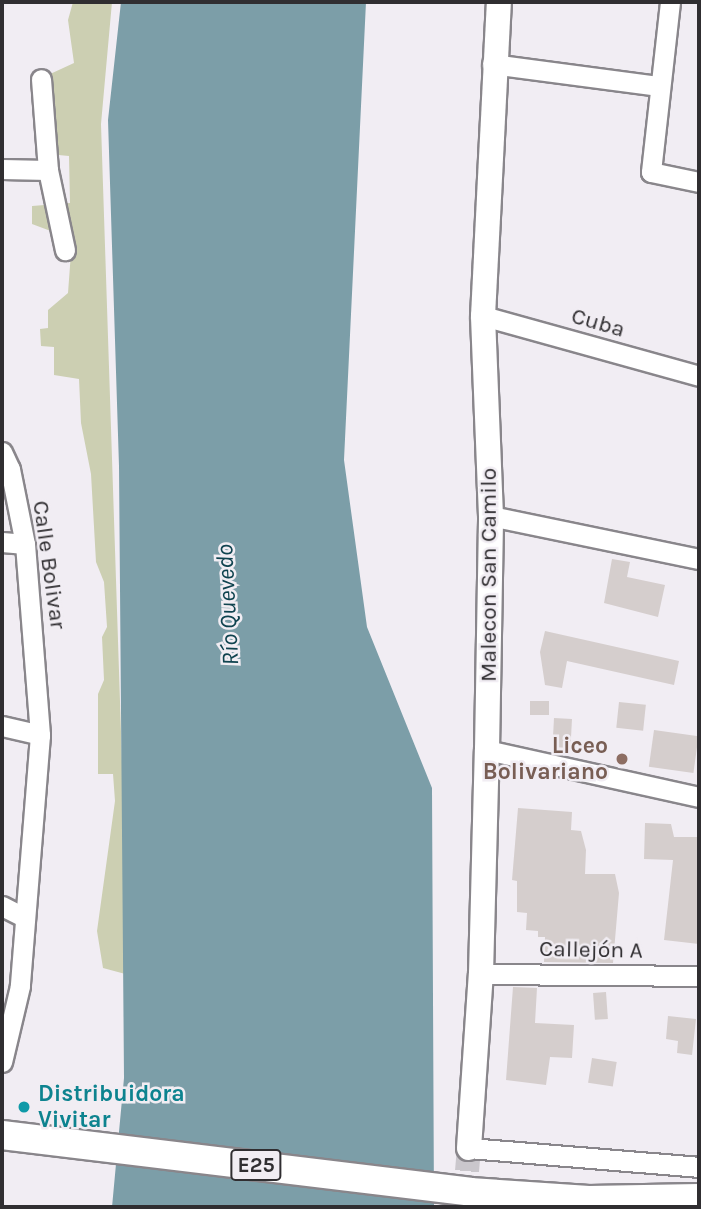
<!DOCTYPE html>
<html>
<head>
<meta charset="utf-8">
<style>
  body { margin:0 }
  #map { position:relative; width:701px; height:1209px; overflow:hidden; background:#f1edf3; font-family:Karla,sans-serif }
  div>[style] { position:absolute }
  [style*='--x'] { left:calc(var(--x)*1px); top:calc(var(--y)*1px); width:calc(var(--w)*1px); rotate:calc(var(--a)*1deg) }
  .green>* { inset:0; background:#cccfb2 }
  .water>* { inset:0; background:#7c9ea8 }
  .building>* { inset:0; background:#d5cecd; transform-origin:0 0 }
  .major-tunnel>* { height:24px; margin-top:-12px; transform-origin:0; background:repeating-linear-gradient(90deg,#cac7cc 0 24px,transparent 0 36px) }
  .roads { filter:drop-shadow(2px 0 #89868b) drop-shadow(-2px 0 #89868b) drop-shadow(0 2px #89868b) drop-shadow(0 -2px #89868b) }
  .minor>* { height:19px; margin:-9.5px; padding:0 9.5px; transform-origin:9.5px; border-radius:9.5px; background:#fff }
  .major>* { height:24px; margin:-12px; padding:0 12px; transform-origin:12px; border-radius:12px; background:#fff }
  .highway>* { height:28px; margin:-14px; padding:0 14px; transform-origin:14px; border-radius:14px; background:#fff }
  .dots>* { width:19px; height:19px; translate:-50% -50%; box-sizing:border-box; border:4px solid #f1edf3; border-radius:50% }
  span { translate:-50% -50%; white-space:nowrap; text-align:center; line-height:1.15; -webkit-text-stroke:5px #f1edf3; paint-order:stroke }
  .shield-label span { padding:2px 5px; background:#f1edf3; border:2px solid; border-radius:5px; -webkit-text-stroke-width:0 }
  .shield-label { font-size:21px; color:#302e31; font-weight:700 }
  .street-label { font-size:23px; color:#302e31 }
  .education-label { font-size:23px; color:#785e54; font-weight:700 }
  .right { translate:-100% -50%; text-align:right }
  .culture-label { font-size:23px; color:#0d838f; font-weight:700 }
  .left { translate:0 -50%; text-align:left }
  .water-label { font-size:24px; color:#0f434f; font-style:italic }
  .frame { position:absolute; inset:0; border:4px solid #302e31; pointer-events:none }
</style>
</head>
<body>
<div id="map">
  <div class="green">
    <i style="clip-path:polygon(73px 2px,112px 2px,101px 124px,129px 975px,103px 968px,97px 931px,115px 801px,113px 774px,98px 774px,98px 694px,104px 680px,102px 637px,107px 627px,104px 582px,96px 562px,91px 474px,81px 423px,79px 379px,54px 375px,54px 347px,41px 346px,40px 329px,48px 328px,48px 310px,68px 293px,72px 239px,32px 224px,32px 206px,70px 203px,69px 156px,48px 154px,48px 75px,74px 63px,68px 20px)"></i>
  </div>
  <div class="water">
    <i style="clip-path:polygon(121px 2px,366px 2px,344px 460px,367px 627px,432px 788px,434px 1207px,112px 1207px,124px 1078px,119px 466px,108px 120px)"></i>
  </div>
  <div class="building">
    <i style="clip-path:polygon(612px 559px,630px 562px,627px 577px,665px 585px,658px 617px,604px 603px)"></i>
    <i style="clip-path:polygon(545px 631px,679px 661px,674px 685px,567px 661px,562px 688px,545px 685px,540px 652px)"></i>
    <i style="left:549px;top:701px;width:14px;height:19px;rotate:90deg"></i>
    <i style="left:619px;top:702px;width:27px;height:26px;rotate:6deg"></i>
    <i style="left:554px;top:718px;width:18px;height:29px;rotate:3deg"></i>
    <i style="left:654px;top:730px;width:45px;height:37px;rotate:8deg"></i>
    <i style="clip-path:polygon(518px 808px,572px 812px,571px 830px,581px 831px,586px 850px,585px 874px,615px 874px,619px 893px,613px 963px,544px 962px,545px 937px,538px 937px,538px 931px,526px 930px,527px 913px,517px 912px,517px 881px,512px 880px)"></i>
    <i style="clip-path:polygon(645px 823px,671px 824px,674px 837px,699px 837px,699px 944px,664px 940px,673px 860px,644px 859px)"></i>
    <i style="clip-path:polygon(513px 987px,537px 988px,535px 1023px,574px 1025px,572px 1058px,550px 1057px,546px 1085px,506px 1080px)"></i>
    <i style="left:606px;top:992px;width:27px;height:13px;rotate:86deg"></i>
    <i style="clip-path:polygon(668px 1016px,696px 1019px,692px 1055px,677px 1053px,678px 1041px,666px 1039px)"></i>
    <i style="left:592px;top:1058px;width:25px;height:25px;rotate:9deg"></i>
  </div>
  <div class="major-tunnel">
    <i style="--x:464;--y:1207;--w:59;--a:-85.2"></i>
  </div>
  <div class="roads">
    <div class="minor">
      <i style="--x:670;--y:2;--w:171;--a:96.4"></i>
      <i style="--x:651;--y:172;--w:49;--a:11.8"></i>
      <i style="--x:492;--y:64;--w:169;--a:7.5"></i>
      <i style="--x:2;--y:169;--w:46;--a:1.2"></i>
      <i style="--x:48;--y:170;--w:91;--a:-94.4"></i>
      <i style="--x:48;--y:170;--w:82;--a:78"></i>
      <i style="--x:483;--y:316;--w:224;--a:15.5"></i>
      <i style="--x:2;--y:452;--w:19;--a:65"></i>
      <i style="--x:10;--y:469;--w:76;--a:78.7"></i>
      <i style="--x:25;--y:544;--w:192;--a:85.5"></i>
      <i style="--x:40;--y:735;--w:252;--a:94.6"></i>
      <i style="--x:20;--y:986;--w:78;--a:103.3"></i>
      <i style="--x:491;--y:516;--w:212;--a:11.7"></i>
      <i style="--x:2;--y:542;--w:23;--a:5"></i>
      <i style="--x:2;--y:726;--w:39;--a:13"></i>
      <i style="--x:487;--y:750;--w:217;--a:12.5"></i>
      <i style="--x:2;--y:906;--w:25;--a:27"></i>
      <i style="--x:481;--y:974;--w:218;--a:0.5"></i>
      <i style="--x:469;--y:1148;--w:231;--a:4.7"></i>
    </div>
    <div class="major">
      <i style="--x:469;--y:1148;--w:174;--a:-86.1"></i>
      <i style="--x:481;--y:974;--w:224;--a:-88.5"></i>
      <i style="--x:487;--y:750;--w:234;--a:-89"></i>
      <i style="--x:491;--y:516;--w:200;--a:-92.3"></i>
      <i style="--x:483;--y:316;--w:314;--a:-87.1"></i>
    </div>
    <div class="highway">
      <i style="--x:2;--y:1135;--w:471;--a:6.9"></i>
      <i style="--x:470;--y:1192;--w:119;--a:3.8"></i>
      <i style="--x:589;--y:1200;--w:110;--a:-1"></i>
    </div>
  </div>
  <div class="dots">
    <i style="left:622px;top:759px;background:#8d6e63"></i>
    <i style="left:24px;top:1107px;background:#0f9aa8"></i>
  </div>
  <div class="shield-label">
    <span style="left:256px;top:1165px">E25</span>
  </div>
  <div class="street-label">
    <span style="left:598px;top:323px;rotate:16deg">Cuba</span>
    <span style="left:49px;top:565px;rotate:82deg">Calle Bolivar</span>
    <span style="left:489px;top:575px;rotate:-90deg">Malecon San Camilo</span>
    <span style="left:591px;top:950px;rotate:1deg">Callejón A</span>
  </div>
  <div class="education-label">
    <span class="right" style="left:608px;top:759px">Liceo<br>Bolivariano</span>
  </div>
  <div class="culture-label">
    <span class="left" style="left:38px;top:1107px">Distribuidora<br>Vivitar</span>
  </div>
  <div class="water-label">
    <span style="left:228px;top:605px;rotate:-93deg">Río Quevedo</span>
  </div>
  <div class="frame"></div>
</div>
</body>
</html>
